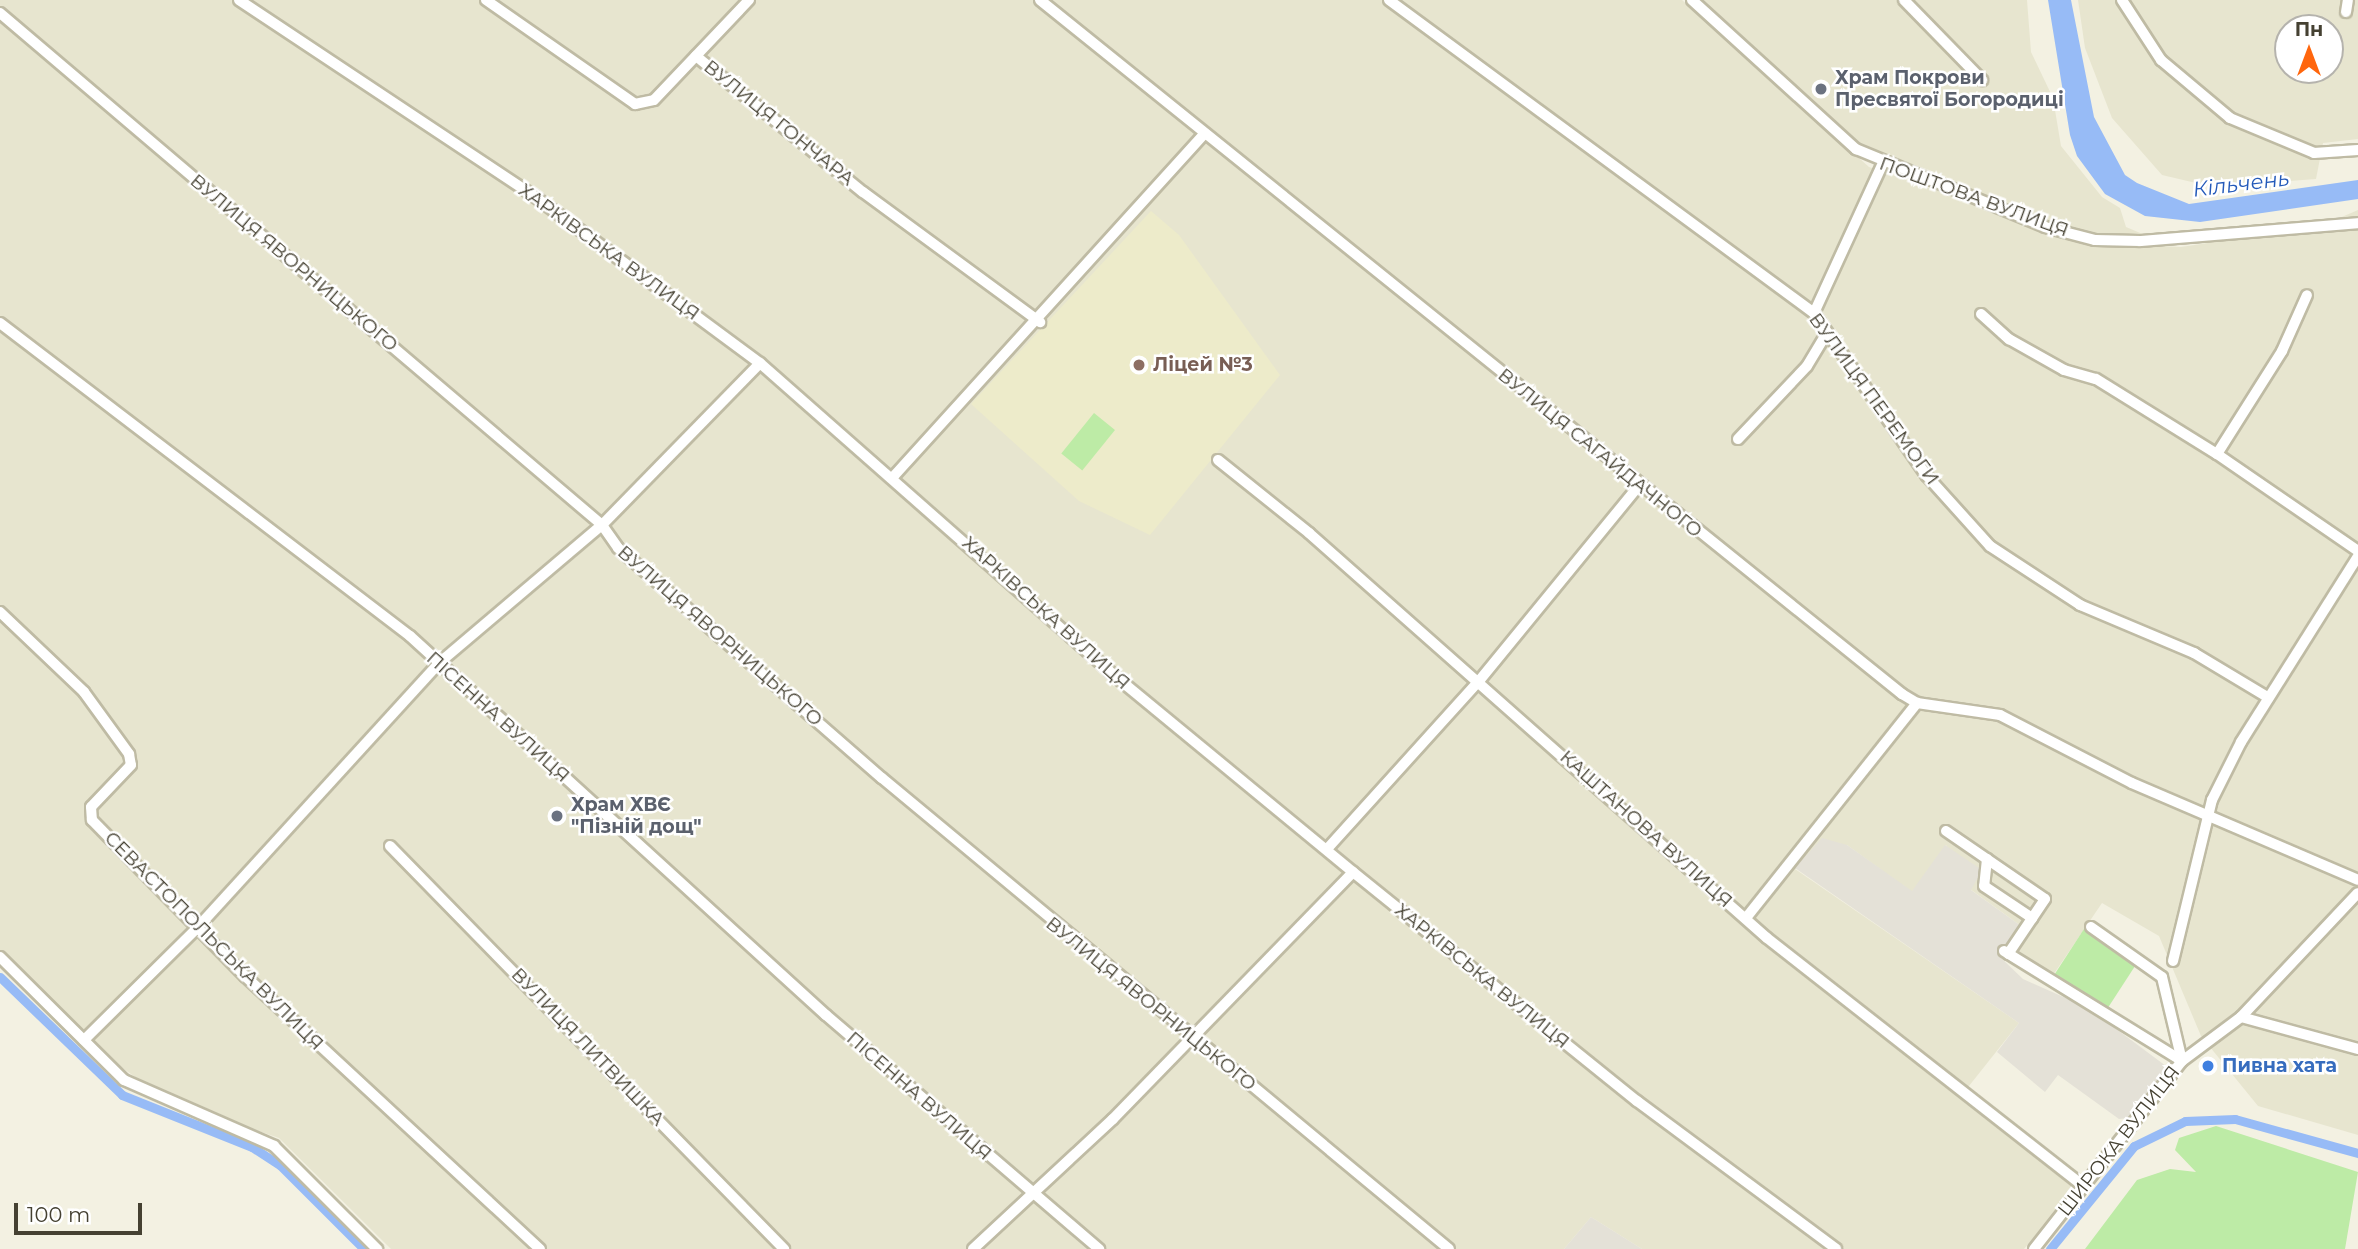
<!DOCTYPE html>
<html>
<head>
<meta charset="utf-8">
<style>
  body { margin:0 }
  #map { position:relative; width:2358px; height:1249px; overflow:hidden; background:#f3f1e2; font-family:Montserrat,sans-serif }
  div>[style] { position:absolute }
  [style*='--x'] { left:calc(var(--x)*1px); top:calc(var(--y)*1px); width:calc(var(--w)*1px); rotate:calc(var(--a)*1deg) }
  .residential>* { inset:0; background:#e7e5cf }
  .industrial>* { inset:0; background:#e4e1d7 }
  .education>* { inset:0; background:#edebca }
  .green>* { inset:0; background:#bdeba6; transform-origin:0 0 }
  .water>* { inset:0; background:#97bbf6 }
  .canal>* { height:9px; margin:-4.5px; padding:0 4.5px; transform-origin:4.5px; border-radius:4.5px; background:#97bbf6 }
  .roads { filter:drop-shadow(2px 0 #bfbba4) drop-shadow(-2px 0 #bfbba4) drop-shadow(0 2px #bfbba4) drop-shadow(0 -2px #bfbba4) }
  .minor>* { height:10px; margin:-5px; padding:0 5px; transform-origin:5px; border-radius:5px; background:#fff }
  .dots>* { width:19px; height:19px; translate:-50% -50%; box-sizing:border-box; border:4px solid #fff; border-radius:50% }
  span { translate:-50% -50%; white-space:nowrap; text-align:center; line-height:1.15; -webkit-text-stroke:5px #fff; paint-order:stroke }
  .worship-label { font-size:19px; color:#5b616d; font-weight:700 }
  .left { translate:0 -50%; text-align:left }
  .street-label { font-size:19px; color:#454132 }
  .education-label { font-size:19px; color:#785e54; font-weight:700 }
  .shop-label { font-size:19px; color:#366cbe; font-weight:700 }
  .water-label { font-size:21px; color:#2359b9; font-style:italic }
  .north { position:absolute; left:2274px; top:14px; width:70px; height:70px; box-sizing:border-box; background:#fff; border:2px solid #b5b3ad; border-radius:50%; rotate:0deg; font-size:19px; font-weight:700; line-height:28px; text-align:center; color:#454132 }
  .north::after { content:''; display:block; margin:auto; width:24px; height:32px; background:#ff660d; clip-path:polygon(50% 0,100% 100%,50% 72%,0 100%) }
  .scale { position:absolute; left:14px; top:1203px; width:128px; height:32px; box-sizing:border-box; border:4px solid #454132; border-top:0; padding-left:9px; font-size:21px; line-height:24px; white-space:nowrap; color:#454132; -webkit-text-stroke:5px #fff; paint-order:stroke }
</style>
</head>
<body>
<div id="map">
  <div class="residential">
    <i style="clip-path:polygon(0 0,1682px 0,1869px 167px,2088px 243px,1878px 157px,1843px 134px,1699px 0,2027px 0,2031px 52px,2053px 98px,2061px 146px,2102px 197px,2120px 208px,2126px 227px,2145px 235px,2097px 243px,2181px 247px,2321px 226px,2358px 210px,2358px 1135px,2258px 1106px,2201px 1036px,2159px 936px,2102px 903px,2051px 978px,2006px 947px,2021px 926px,1970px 889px,1946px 845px,1912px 892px,1847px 845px,1795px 869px,2019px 1023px,1965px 1091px,2079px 1183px,2024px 1249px,1642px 1249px,1591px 1217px,1564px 1249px,391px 1249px,279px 1138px,168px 1100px,121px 1067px,0 950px)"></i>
    <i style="clip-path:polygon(evenodd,2078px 0,2358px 0,2358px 139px,2323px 143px,2316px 179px,2213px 187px,2162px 175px,2112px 118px,2085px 48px,2078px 0,2288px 28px,2330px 28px,2330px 70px,2288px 70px,2288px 28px)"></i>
  </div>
  <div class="industrial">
    <i style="clip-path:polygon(1822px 838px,1847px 845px,1912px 891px,1945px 845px,1982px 870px,1971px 890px,2021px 926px,2000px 957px,2023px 979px,2088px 1008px,2170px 1069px,2128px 1118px,2119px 1119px,2058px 1075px,2045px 1092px,1997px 1052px,2019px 1023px,1795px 868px)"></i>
    <i style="clip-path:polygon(1591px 1217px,1642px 1249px,1564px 1249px)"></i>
  </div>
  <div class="education">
    <i style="clip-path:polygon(1151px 211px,1179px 235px,1280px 375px,1150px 535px,1079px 501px,971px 404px)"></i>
  </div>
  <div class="green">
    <i style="left:1094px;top:413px;width:27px;height:52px;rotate:39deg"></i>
    <i style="left:2084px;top:929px;width:63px;height:59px;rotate:33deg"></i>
    <i style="clip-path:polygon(2216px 1126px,2358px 1172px,2345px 1249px,2085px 1249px,2137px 1180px,2170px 1169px,2196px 1172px,2175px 1150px,2179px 1138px)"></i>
  </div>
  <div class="water">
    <i style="clip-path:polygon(2048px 0,2071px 0,2094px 117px,2125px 175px,2137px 183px,2189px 204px,2358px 180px,2358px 199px,2200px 222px,2145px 216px,2105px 194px,2077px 156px,2070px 135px)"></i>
  </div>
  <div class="canal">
    <i style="--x:0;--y:977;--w:170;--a:44"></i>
    <i style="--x:122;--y:1095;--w:140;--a:21.8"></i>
    <i style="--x:252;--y:1147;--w:33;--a:33"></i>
    <i style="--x:280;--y:1165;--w:119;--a:45"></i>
    <i style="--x:2050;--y:1249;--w:133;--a:-50.8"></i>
    <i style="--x:2134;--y:1146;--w:57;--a:-26.1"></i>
    <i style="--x:2185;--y:1121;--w:50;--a:-2.3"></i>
    <i style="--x:2235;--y:1119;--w:128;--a:15.5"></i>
  </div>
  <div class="roads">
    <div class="minor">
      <i style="--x:239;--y:0;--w:354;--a:33.6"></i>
      <i style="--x:534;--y:196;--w:281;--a:36.5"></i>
      <i style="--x:760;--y:363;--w:465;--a:41.4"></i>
      <i style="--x:1109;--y:671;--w:316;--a:39.5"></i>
      <i style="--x:1353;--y:872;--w:365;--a:38.9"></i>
      <i style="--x:1637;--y:1101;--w:248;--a:36.6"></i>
      <i style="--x:486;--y:0;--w:182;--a:34.9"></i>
      <i style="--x:635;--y:104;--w:19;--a:-12"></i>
      <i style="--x:654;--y:100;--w:138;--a:-46.5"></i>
      <i style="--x:1040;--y:0;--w:1107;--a:38.84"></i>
      <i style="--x:1902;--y:694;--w:17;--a:31"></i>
      <i style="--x:1917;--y:703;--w:84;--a:8.2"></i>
      <i style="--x:2000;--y:715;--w:148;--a:27.3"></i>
      <i style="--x:2132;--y:783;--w:246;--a:23.2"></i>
      <i style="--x:1389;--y:0;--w:528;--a:36.37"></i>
      <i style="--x:1814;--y:313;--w:198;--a:55.3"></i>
      <i style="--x:1927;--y:476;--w:94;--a:48"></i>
      <i style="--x:1990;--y:546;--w:108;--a:33.2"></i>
      <i style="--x:2080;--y:605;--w:124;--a:22.8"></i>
      <i style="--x:2194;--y:653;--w:87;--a:31"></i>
      <i style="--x:1692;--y:0;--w:222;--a:42.3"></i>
      <i style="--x:1856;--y:149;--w:204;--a:22.4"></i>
      <i style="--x:2045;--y:227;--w:52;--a:14.6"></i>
      <i style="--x:2095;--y:240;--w:45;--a:1.3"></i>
      <i style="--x:2140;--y:241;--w:219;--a:-4.7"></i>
      <i style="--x:1904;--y:0;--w:112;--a:45.7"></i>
      <i style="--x:2122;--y:0;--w:72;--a:57"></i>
      <i style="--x:2161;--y:60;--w:90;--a:40"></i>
      <i style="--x:2230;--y:118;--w:91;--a:22.6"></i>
      <i style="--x:2314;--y:153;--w:44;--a:-3.9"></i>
      <i style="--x:2346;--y:12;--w:12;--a:-81"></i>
      <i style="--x:0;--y:13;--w:790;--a:40.38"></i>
      <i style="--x:602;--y:525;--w:28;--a:55"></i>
      <i style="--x:618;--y:548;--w:350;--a:41.1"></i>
      <i style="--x:882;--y:778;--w:737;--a:39.72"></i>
      <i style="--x:696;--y:56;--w:215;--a:39.2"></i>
      <i style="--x:863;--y:192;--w:220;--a:36.3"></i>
      <i style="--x:1814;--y:313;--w:163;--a:-65.3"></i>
      <i style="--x:1981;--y:314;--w:38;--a:42"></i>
      <i style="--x:2009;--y:339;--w:63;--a:29.4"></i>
      <i style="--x:2064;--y:370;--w:33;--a:16"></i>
      <i style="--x:2096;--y:379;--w:142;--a:31.8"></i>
      <i style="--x:2217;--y:454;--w:171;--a:34.5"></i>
      <i style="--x:0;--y:323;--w:516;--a:37.36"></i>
      <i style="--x:410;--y:636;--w:563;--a:42.34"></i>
      <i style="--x:826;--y:1015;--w:360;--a:40.6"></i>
      <i style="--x:1738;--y:439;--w:100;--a:-46.6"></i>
      <i style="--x:1807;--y:366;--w:37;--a:-59"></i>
      <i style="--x:2217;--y:454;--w:122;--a:-57.7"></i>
      <i style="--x:2282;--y:351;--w:61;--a:-65.9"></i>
      <i style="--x:1218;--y:460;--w:117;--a:38.7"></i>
      <i style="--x:1309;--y:533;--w:611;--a:41.49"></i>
      <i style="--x:1767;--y:938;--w:403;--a:38.1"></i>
      <i style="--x:893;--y:477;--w:464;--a:-47.8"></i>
      <i style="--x:0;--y:612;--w:116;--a:43.6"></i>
      <i style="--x:84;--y:692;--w:77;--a:54"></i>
      <i style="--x:129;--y:754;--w:11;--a:80"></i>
      <i style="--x:131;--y:765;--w:58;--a:133.6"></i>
      <i style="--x:91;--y:807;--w:13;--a:86"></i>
      <i style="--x:92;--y:820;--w:219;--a:45.6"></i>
      <i style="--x:245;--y:976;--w:402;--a:42.8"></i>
      <i style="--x:1946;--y:831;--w:120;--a:34.5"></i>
      <i style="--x:2045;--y:899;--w:66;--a:123.9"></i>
      <i style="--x:390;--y:846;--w:564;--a:45.65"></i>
      <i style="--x:1327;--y:849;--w:227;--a:-47.9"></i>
      <i style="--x:1479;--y:681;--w:254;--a:-50.7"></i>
      <i style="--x:1987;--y:859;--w:27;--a:96"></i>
      <i style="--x:1984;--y:886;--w:58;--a:33.7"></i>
      <i style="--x:1746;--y:918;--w:275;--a:-51.5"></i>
      <i style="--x:2091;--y:927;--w:87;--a:35.2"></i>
      <i style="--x:2162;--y:977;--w:86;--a:76.6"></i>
      <i style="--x:2004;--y:951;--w:209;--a:31.7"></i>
      <i style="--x:0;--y:957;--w:175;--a:44.8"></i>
      <i style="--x:124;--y:1080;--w:164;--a:23.7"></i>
      <i style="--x:274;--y:1146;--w:146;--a:45"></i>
      <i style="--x:2173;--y:961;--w:166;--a:-76.4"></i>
      <i style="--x:2212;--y:800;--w:65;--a:-63.4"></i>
      <i style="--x:2241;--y:742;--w:220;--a:-57.8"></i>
      <i style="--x:2241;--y:1017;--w:121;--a:15.3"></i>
      <i style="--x:84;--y:1040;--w:162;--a:-44.7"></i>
      <i style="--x:199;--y:926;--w:356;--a:-47.6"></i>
      <i style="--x:439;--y:663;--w:214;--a:-40.3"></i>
      <i style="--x:602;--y:525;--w:226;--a:-45.7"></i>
      <i style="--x:973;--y:1249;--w:191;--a:-42.9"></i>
      <i style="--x:1113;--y:1119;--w:344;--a:-45.8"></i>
      <i style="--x:2034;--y:1249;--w:239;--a:-51.8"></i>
      <i style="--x:2182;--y:1061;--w:74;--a:-36.7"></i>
      <i style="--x:2241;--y:1017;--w:170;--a:-46.7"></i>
    </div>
  </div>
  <div class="dots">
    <i style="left:1821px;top:89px;background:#6b7280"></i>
    <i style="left:1139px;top:365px;background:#8d6e63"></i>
    <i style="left:557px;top:816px;background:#6b7280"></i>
    <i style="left:2208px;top:1066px;background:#3f7fe0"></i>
  </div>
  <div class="worship-label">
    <span class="left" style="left:1835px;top:89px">Храм Покрови<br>Пресвятої Богородиці</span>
    <span class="left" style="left:571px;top:816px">Храм ХВЄ<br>"Пізній дощ"</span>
  </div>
  <div class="street-label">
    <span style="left:779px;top:123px;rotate:39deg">ВУЛИЦЯ ГОНЧАРА</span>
    <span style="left:1974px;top:197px;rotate:20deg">ПОШТОВА ВУЛИЦЯ</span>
    <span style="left:609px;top:252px;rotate:36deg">ХАРКІВСЬКА ВУЛИЦЯ</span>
    <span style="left:294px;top:263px;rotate:40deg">ВУЛИЦЯ ЯВОРНИЦЬКОГО</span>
    <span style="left:1874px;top:399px;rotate:54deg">ВУЛИЦЯ ПЕРЕМОГИ</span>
    <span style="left:1600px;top:453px;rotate:39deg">ВУЛИЦЯ САГАЙДАЧНОГО</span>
    <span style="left:1046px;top:613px;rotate:42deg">ХАРКІВСЬКА ВУЛИЦЯ</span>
    <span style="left:720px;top:636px;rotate:41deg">ВУЛИЦЯ ЯВОРНИЦЬКОГО</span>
    <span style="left:498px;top:717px;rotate:42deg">ПІСЕННА ВУЛИЦЯ</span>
    <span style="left:1646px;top:829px;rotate:42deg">КАШТАНОВА ВУЛИЦЯ</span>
    <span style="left:214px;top:941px;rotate:45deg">СЕВАСТОПОЛЬСЬКА ВУЛИЦЯ</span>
    <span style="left:1482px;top:976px;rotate:39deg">ХАРКІВСЬКА ВУЛИЦЯ</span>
    <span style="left:1151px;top:1004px;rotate:39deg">ВУЛИЦЯ ЯВОРНИЦЬКОГО</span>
    <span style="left:588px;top:1047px;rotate:46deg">ВУЛИЦЯ ЛИТВИШКА</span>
    <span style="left:919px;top:1096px;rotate:41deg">ПІСЕННА ВУЛИЦЯ</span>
    <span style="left:2119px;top:1141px;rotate:-52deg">ШИРОКА ВУЛИЦЯ</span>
  </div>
  <div class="education-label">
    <span class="left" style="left:1153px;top:365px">Ліцей №3</span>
  </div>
  <div class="shop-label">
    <span class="left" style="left:2222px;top:1066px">Пивна хата</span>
  </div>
  <div class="water-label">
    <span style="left:2241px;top:184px;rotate:-7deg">Кільчень</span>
  </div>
  <div class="north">Пн</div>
  <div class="scale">100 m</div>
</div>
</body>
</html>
